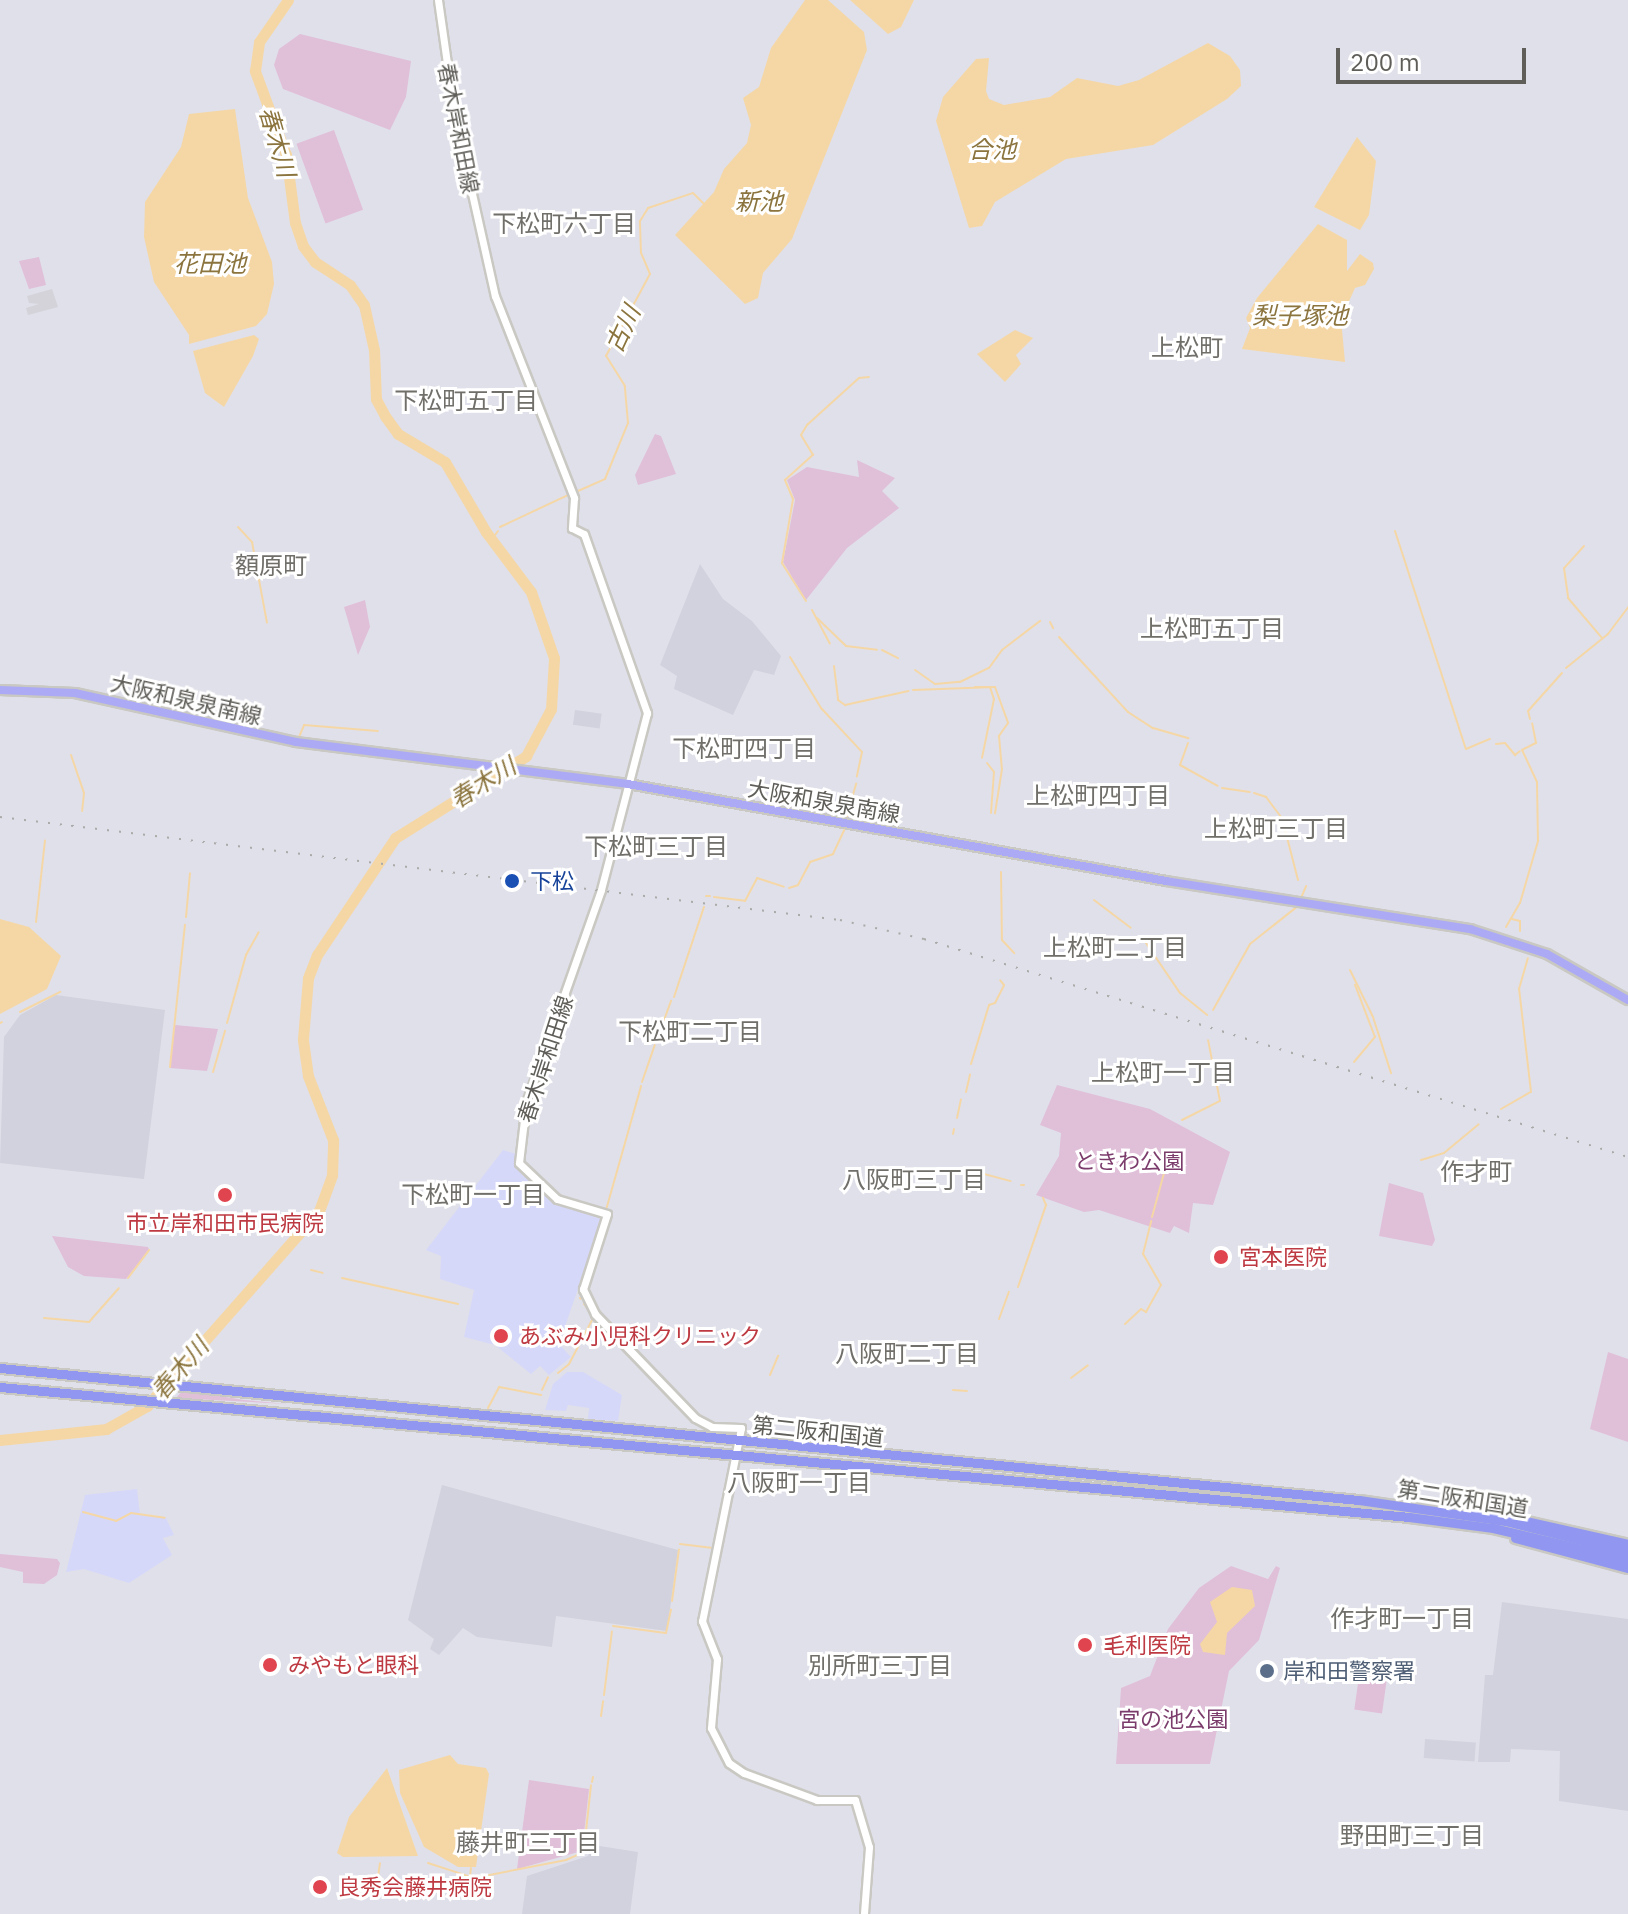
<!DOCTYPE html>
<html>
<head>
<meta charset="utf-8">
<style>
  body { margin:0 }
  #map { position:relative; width:1628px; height:1914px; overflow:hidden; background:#e0e0ea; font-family:"IBM Plex Sans","Noto Sans JP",sans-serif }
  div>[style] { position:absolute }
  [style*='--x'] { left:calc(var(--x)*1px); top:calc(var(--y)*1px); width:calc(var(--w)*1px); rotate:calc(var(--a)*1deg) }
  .commercial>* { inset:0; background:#d6d8f9 }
  .industrial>* { inset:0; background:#d3d3d9 }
  .education>* { inset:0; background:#d1d2dd; transform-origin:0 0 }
  .green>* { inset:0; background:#e0bfd9; transform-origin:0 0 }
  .water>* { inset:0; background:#f5d7a6 }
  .stream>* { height:2px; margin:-1px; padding:0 1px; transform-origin:1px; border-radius:1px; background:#f5d7a6 }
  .river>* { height:11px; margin:-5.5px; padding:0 5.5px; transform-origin:5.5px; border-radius:5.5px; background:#f5d7a6 }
  .roads { filter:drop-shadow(2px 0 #c9c8c2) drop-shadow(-2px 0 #c9c8c2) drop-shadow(0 2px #c9c8c2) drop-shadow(0 -2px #c9c8c2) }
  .secondary>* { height:7px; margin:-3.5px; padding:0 3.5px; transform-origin:3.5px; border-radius:3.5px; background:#fff }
  .primary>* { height:8px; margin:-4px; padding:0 4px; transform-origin:4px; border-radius:4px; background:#acaaf5 }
  .highway>* { height:9px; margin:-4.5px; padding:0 4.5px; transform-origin:4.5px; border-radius:4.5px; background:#9197f0 }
  .rail>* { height:2px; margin-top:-1px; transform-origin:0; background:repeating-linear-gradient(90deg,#aaaaa9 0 2px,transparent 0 12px) }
  .dots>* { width:22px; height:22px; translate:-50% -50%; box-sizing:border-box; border:4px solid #fff; border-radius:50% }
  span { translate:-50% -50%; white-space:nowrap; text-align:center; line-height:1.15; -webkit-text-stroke:6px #fff; paint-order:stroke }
  .street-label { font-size:22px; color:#5f5e59 }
  .transit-label { font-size:22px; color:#164399 }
  .left { translate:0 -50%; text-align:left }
  .park-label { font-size:22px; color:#7b3c6c }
  .health-label { font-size:22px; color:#be3a42 }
  .service-label { font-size:22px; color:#4e5e75 }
  .water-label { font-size:24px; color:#8b743d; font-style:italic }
  .neighbourhood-label { font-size:24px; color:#716f6a }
  .scale { position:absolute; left:1336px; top:48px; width:190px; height:36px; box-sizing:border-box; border:4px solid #5f5e59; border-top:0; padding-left:10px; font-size:24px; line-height:28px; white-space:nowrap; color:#5f5e59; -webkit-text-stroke:6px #fff; paint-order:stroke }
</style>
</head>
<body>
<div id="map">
  <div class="commercial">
    <i style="clip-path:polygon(503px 1150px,516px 1154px,522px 1175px,554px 1200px,602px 1219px,559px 1344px,571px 1357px,549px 1375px,540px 1366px,531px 1374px,495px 1345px,464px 1337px,474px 1290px,440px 1279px,441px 1256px,426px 1250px)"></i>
    <i style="clip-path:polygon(567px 1372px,583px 1372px,622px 1395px,618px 1421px,588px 1419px,589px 1408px,568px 1405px,566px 1411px,545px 1410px,553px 1384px)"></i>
    <i style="clip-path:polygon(137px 1489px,140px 1515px,166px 1518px,174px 1535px,163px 1538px,172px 1555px,129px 1583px,84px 1569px,66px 1572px,85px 1495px)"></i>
  </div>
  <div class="industrial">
    <i style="clip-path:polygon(52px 289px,58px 307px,28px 315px,26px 308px,39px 304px,29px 303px,27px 296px)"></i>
  </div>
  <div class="education">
    <i style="clip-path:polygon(700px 564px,723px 599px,752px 621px,781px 656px,774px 675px,754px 670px,733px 715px,674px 689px,677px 676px,660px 665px)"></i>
    <i style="left:575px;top:710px;width:27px;height:15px;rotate:8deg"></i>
    <i style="clip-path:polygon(56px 995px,165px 1010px,144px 1179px,0 1163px,4px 1037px,20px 1015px)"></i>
    <i style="clip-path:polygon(442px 1485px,678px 1550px,667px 1631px,556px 1616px,552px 1647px,477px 1637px,463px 1628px,439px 1655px,430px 1649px,434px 1639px,408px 1620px)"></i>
    <i style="clip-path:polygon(1502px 1602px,1628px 1619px,1628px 1811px,1559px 1801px,1560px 1751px,1511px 1749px,1510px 1762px,1478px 1762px,1485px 1675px,1493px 1675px)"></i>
    <i style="left:1425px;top:1739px;width:51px;height:19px;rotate:4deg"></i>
    <i style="clip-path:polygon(593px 1845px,638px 1852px,630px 1914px,522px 1914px,527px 1876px,588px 1856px)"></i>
  </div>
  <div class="green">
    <i style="clip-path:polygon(300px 34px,411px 61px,406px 97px,390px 130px,283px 89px,274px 65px,279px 49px)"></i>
    <i style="left:334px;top:130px;width:85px;height:40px;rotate:70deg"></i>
    <i style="clip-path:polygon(39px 257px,46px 285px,29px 289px,19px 261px)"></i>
    <i style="clip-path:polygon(655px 434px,661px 436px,676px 474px,638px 485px,635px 475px)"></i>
    <i style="clip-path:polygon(857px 460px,895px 478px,882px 491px,899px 508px,847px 548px,806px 600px,783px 562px,795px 500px,787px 480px,807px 467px,859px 477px)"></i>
    <i style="clip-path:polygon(365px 600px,370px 627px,358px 655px,344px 607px)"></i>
    <i style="clip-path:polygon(175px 1025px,218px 1029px,207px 1071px,170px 1068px)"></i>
    <i style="clip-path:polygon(1057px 1085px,1150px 1109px,1230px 1152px,1213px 1205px,1193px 1203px,1189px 1233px,1174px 1226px,1170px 1233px,1099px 1210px,1084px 1212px,1036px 1195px,1059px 1156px,1061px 1133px,1040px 1125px)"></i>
    <i style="clip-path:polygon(1389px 1183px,1423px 1193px,1435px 1240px,1432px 1246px,1379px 1236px)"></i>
    <i style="clip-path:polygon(52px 1236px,148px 1247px,149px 1250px,126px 1279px,84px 1276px,68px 1267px)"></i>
    <i style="clip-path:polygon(1608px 1352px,1628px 1359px,1628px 1442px,1590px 1429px)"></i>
    <i style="clip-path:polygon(183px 1390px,244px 1400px,288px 1404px,176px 1398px)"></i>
    <i style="clip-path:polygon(0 1554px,57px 1559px,60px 1563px,57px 1575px,44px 1584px,23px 1583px,23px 1572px,0 1567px)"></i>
    <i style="clip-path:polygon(1231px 1566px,1268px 1579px,1276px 1566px,1280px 1568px,1259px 1640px,1229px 1671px,1210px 1764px,1116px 1764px,1121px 1688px,1150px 1676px,1168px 1629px,1199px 1588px)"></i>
    <i style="left:1360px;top:1669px;width:28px;height:41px;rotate:8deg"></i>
    <i style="clip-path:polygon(529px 1780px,589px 1789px,582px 1851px,517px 1869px)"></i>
  </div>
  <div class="water">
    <i style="clip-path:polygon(805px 0,828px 0,864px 32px,867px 50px,792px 239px,763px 273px,758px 298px,745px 304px,675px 235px,714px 192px,724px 169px,747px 143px,751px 125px,743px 98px,759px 87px,771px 48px)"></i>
    <i style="clip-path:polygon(850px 0,914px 0,901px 27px,888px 34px)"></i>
    <i style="clip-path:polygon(1208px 43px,1230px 56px,1240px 70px,1241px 86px,1227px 99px,1153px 145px,1066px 159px,995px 202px,982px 226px,969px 228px,936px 121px,943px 97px,976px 59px,989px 58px,986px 91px,989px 99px,1004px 105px,1050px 97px,1077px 78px,1118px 86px,1139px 80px)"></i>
    <i style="clip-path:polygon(235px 109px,248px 198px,272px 262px,274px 284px,267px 314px,256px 326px,189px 344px,189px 335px,154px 282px,144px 237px,145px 202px,181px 147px,189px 114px)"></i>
    <i style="clip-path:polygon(1357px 137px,1376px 161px,1369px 215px,1360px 230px,1314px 207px)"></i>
    <i style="clip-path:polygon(1318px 224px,1347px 240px,1347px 271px,1360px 254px,1373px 263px,1374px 269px,1365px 285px,1355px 288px,1341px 319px,1345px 362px,1242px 349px,1250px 328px,1246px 318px,1257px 298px)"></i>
    <i style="clip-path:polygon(1015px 330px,1033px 338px,1016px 355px,1021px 364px,1005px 382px,977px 354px)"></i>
    <i style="clip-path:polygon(254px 335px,259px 339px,253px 356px,224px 407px,205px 393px,193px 351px)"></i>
    <i style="clip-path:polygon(0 919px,29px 927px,61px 956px,47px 989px,0 1014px)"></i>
    <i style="clip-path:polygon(1232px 1587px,1252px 1590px,1255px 1606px,1227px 1633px,1225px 1655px,1203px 1652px,1200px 1644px,1217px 1622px,1210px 1602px)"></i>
    <i style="clip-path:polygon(450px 1755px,458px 1764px,486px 1768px,489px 1774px,476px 1867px,458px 1867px,424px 1847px,400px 1793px,399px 1770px)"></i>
    <i style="clip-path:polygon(387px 1768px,418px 1856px,343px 1857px,337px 1853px,349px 1817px)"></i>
  </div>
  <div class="stream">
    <i style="--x:578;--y:491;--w:30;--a:-24"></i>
    <i style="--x:605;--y:479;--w:61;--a:-67.7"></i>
    <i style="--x:628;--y:423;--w:37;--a:-95"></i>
    <i style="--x:625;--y:386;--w:36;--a:-122"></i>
    <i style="--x:606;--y:356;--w:93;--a:-61.8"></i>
    <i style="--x:650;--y:274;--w:23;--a:-113"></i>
    <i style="--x:641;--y:253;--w:32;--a:-92"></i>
    <i style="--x:640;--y:221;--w:15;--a:-58"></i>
    <i style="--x:648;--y:208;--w:47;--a:-18.4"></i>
    <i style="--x:693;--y:193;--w:16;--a:45"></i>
    <i style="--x:238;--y:527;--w:21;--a:47"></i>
    <i style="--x:252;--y:542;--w:82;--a:79.5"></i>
    <i style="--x:500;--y:527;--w:75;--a:-25.2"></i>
    <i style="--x:1395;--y:531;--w:229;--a:72"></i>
    <i style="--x:1466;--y:749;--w:26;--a:-23"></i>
    <i style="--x:492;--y:539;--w:10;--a:-53"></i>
    <i style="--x:1584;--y:546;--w:30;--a:132"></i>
    <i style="--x:1564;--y:568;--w:30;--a:82"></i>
    <i style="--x:1568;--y:598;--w:52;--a:49.6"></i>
    <i style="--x:806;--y:601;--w:45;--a:-122.3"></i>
    <i style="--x:782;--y:563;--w:65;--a:-80.2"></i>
    <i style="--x:793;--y:499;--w:21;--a:-113"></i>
    <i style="--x:785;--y:480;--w:38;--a:-42"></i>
    <i style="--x:813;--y:455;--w:23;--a:-121"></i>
    <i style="--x:801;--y:435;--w:12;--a:-59"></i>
    <i style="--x:807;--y:425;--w:70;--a:-42.1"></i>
    <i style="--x:859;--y:378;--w:10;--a:-6"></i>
    <i style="--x:812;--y:610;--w:38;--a:62"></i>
    <i style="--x:817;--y:618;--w:40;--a:44"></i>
    <i style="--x:846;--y:646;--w:31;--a:7"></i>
    <i style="--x:1050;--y:622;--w:7;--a:63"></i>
    <i style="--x:1059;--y:637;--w:102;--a:47.4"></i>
    <i style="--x:1128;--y:712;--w:30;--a:33"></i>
    <i style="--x:1153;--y:728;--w:37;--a:16"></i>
    <i style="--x:882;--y:650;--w:18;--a:27"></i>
    <i style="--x:790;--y:657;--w:60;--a:58.7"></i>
    <i style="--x:821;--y:708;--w:60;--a:47"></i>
    <i style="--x:862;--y:752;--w:25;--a:102"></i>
    <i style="--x:834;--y:666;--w:34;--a:83"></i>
    <i style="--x:838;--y:700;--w:9;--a:36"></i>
    <i style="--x:845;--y:705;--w:65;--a:-12.5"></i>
    <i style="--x:1566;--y:668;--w:54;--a:-39"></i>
    <i style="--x:1608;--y:634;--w:34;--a:-53"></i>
    <i style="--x:915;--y:670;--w:24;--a:35"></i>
    <i style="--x:935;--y:684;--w:25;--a:-5"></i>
    <i style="--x:960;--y:682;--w:32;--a:-26"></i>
    <i style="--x:989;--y:668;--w:22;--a:-54"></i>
    <i style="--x:1002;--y:650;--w:48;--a:-37.3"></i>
    <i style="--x:975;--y:687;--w:15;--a:0"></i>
    <i style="--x:990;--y:687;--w:13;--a:72"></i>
    <i style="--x:994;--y:699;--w:60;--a:101.5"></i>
    <i style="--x:913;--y:690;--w:82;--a:-2.1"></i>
    <i style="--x:995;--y:687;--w:38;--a:70"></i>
    <i style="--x:1008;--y:723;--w:16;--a:125"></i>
    <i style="--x:999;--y:736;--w:33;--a:85"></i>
    <i style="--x:1002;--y:769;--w:45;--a:99"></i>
    <i style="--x:1530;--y:719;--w:8;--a:-104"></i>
    <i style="--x:1528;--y:711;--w:51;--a:-48.2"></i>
    <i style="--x:299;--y:737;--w:13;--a:-67"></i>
    <i style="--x:304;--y:725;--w:74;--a:4.6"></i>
    <i style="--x:1188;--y:743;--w:23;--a:110"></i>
    <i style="--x:1180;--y:765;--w:43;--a:28.9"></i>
    <i style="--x:1496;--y:744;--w:9;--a:-6"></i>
    <i style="--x:1505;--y:743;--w:16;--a:50"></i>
    <i style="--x:1515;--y:755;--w:6;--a:-39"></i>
    <i style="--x:71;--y:755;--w:40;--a:71.1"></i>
    <i style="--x:84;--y:793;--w:18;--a:96"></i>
    <i style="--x:987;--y:763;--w:11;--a:52"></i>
    <i style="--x:994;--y:772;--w:41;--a:94.2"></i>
    <i style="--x:1222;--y:788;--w:28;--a:8"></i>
    <i style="--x:1254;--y:793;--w:13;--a:18"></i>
    <i style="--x:1266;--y:797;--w:26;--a:53"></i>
    <i style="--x:1282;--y:818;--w:64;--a:75.5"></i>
    <i style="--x:846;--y:819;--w:37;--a:-74"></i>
    <i style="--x:1001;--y:872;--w:68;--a:89.2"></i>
    <i style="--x:1002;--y:940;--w:18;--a:47"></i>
    <i style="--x:789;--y:888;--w:9;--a:-18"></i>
    <i style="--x:798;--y:885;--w:26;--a:-62"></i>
    <i style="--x:810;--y:862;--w:24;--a:-19"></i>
    <i style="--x:833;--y:854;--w:29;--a:-65"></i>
    <i style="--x:706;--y:896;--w:4;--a:0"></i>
    <i style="--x:714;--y:897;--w:31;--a:7"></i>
    <i style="--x:745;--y:901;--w:26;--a:-62"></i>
    <i style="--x:757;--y:878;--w:28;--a:18"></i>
    <i style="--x:1301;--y:898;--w:13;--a:-67"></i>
    <i style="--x:1094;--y:900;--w:46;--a:37.1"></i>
    <i style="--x:186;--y:917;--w:44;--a:-84.8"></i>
    <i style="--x:1512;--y:919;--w:8;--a:14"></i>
    <i style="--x:1520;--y:921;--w:10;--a:90"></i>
    <i style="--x:36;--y:922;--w:82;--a:-83.7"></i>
    <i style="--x:1506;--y:927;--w:28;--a:-60"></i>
    <i style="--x:1520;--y:903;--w:65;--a:-73.8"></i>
    <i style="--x:1538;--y:841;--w:59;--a:-91"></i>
    <i style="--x:1537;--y:782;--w:35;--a:-115"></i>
    <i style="--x:1522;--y:750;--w:16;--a:-27"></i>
    <i style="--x:1536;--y:743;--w:20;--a:-101"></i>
    <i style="--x:1146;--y:943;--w:60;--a:55.8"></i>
    <i style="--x:1180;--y:993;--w:35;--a:39"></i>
    <i style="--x:1350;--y:970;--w:52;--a:63.9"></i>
    <i style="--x:1373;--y:1017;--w:59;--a:72.2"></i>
    <i style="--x:674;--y:997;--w:95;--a:-71.6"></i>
    <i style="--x:1213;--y:1010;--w:76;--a:-60.7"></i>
    <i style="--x:1250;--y:944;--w:61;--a:-38.4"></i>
    <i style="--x:20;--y:1012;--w:45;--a:-26.6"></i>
    <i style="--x:0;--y:1023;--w:2;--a:-27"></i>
    <i style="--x:227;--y:1023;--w:71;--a:-74.4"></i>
    <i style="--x:246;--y:955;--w:26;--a:-61"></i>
    <i style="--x:656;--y:1042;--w:44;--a:-69.9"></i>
    <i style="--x:1354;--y:1062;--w:33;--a:-50"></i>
    <i style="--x:1375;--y:1037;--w:56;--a:-111"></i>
    <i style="--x:971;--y:1064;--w:62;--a:-73"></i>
    <i style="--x:989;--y:1005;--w:6;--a:-18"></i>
    <i style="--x:995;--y:1003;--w:20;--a:-63"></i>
    <i style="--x:1004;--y:985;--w:6;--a:-129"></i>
    <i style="--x:170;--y:1067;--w:143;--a:-84"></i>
    <i style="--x:213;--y:1072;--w:43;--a:-73.7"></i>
    <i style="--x:642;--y:1082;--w:39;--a:-71"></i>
    <i style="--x:966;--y:1092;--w:18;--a:-77"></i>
    <i style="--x:1501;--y:1109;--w:34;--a:-30"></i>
    <i style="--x:1531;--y:1092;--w:104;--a:-96.6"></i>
    <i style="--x:1519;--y:989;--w:32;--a:-74"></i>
    <i style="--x:957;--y:1118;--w:19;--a:-78"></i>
    <i style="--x:1182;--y:1120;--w:42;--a:-26.6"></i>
    <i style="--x:1220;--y:1101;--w:62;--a:-101.1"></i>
    <i style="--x:953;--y:1134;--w:5;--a:-79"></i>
    <i style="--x:1421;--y:1160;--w:24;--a:-17"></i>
    <i style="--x:1444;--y:1153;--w:45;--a:-39.6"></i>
    <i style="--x:973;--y:1171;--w:39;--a:15"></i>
    <i style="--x:1021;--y:1185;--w:3;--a:0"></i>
    <i style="--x:606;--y:1210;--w:129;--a:-74.2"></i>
    <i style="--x:1152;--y:1217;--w:64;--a:-74.7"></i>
    <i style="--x:311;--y:1270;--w:12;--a:14"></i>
    <i style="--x:128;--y:1278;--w:35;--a:-53"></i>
    <i style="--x:342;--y:1278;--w:119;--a:12.6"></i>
    <i style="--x:1018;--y:1287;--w:87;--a:-71.1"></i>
    <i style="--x:1046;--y:1205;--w:8;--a:-113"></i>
    <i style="--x:580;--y:1298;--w:1;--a:45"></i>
    <i style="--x:584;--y:1304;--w:11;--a:52"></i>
    <i style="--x:44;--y:1318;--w:45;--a:5.1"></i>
    <i style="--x:89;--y:1322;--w:45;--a:-48.6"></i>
    <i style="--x:999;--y:1319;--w:29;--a:-70"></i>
    <i style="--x:1125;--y:1324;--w:22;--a:-43"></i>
    <i style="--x:1141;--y:1309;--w:6;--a:31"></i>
    <i style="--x:1146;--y:1312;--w:31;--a:-61"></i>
    <i style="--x:1161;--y:1285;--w:36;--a:-120"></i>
    <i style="--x:1143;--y:1254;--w:34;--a:-76"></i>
    <i style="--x:558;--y:1373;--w:14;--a:-39"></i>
    <i style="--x:569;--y:1364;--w:52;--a:-62.4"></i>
    <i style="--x:770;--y:1375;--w:21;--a:-67"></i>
    <i style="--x:1071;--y:1378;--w:21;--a:-37"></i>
    <i style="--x:542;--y:1390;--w:14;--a:-65"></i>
    <i style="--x:953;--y:1390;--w:14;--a:4"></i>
    <i style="--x:488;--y:1408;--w:24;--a:-62"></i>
    <i style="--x:499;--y:1387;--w:43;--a:10.8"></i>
    <i style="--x:83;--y:1512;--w:34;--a:15"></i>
    <i style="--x:116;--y:1521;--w:17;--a:-28"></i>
    <i style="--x:131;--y:1513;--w:34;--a:8"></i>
    <i style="--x:680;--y:1544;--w:31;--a:7"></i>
    <i style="--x:672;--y:1601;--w:52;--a:-82.3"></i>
    <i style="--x:613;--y:1626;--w:53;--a:7.5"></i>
    <i style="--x:666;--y:1633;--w:24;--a:-78"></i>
    <i style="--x:604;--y:1695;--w:64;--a:-82.9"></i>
    <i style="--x:601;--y:1716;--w:15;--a:-82"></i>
    <i style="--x:592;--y:1782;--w:5;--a:-79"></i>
    <i style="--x:586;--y:1831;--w:46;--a:-83.8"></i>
    <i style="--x:428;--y:1863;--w:48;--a:18.1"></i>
    <i style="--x:474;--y:1878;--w:94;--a:-11.1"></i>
    <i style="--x:566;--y:1860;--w:17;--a:-24"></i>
    <i style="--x:582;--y:1853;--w:9;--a:-72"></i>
    <i style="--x:470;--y:1876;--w:8;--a:-83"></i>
    <i style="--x:378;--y:1877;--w:14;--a:-82"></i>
  </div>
  <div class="river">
    <i style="--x:0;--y:1440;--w:107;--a:-5.9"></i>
    <i style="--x:106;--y:1429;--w:47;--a:-29.3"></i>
    <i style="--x:147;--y:1406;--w:260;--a:-48.6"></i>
    <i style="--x:319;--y:1211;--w:38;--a:-70"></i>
    <i style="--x:332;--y:1175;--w:35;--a:-88"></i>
    <i style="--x:333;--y:1140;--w:69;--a:-111.3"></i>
    <i style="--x:308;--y:1076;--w:37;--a:-98"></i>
    <i style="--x:303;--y:1039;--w:61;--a:-85.3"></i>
    <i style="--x:308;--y:978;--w:25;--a:-69"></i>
    <i style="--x:317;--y:955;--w:141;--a:-56.3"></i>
    <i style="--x:395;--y:838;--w:155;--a:-32"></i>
    <i style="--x:526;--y:756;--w:53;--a:-62"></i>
    <i style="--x:551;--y:709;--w:51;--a:-86.6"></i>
    <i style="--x:554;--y:658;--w:70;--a:-109.2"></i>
    <i style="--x:531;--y:592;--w:75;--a:-126.9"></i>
    <i style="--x:486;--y:532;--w:81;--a:-120.4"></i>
    <i style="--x:445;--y:462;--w:55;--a:-149.2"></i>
    <i style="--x:398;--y:434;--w:22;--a:-126"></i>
    <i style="--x:385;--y:416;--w:19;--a:-118"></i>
    <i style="--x:376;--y:399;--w:49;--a:-92.3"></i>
    <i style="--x:374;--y:350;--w:46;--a:-102.5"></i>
    <i style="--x:364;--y:305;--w:24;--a:-125"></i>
    <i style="--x:350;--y:285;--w:42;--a:-146.7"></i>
    <i style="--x:315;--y:262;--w:20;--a:-127"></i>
    <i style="--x:303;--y:246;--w:24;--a:-109"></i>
    <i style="--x:295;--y:223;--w:69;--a:-97.5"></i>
    <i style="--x:286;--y:155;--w:90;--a:-110.3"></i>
    <i style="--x:255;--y:71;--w:29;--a:-82"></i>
    <i style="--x:259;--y:42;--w:51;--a:-55.4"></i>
  </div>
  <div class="roads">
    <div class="secondary">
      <i style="--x:438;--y:0;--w:114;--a:81.9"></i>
      <i style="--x:454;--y:113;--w:188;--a:77.4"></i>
      <i style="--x:495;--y:296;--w:217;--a:68.6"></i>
      <i style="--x:574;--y:498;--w:30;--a:94"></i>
      <i style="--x:572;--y:528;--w:13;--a:27"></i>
      <i style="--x:584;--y:534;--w:190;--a:70.6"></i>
      <i style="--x:647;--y:713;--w:183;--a:104.6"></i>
      <i style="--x:601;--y:890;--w:226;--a:109.4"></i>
      <i style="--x:526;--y:1103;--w:60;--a:96.7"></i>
      <i style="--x:519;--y:1163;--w:52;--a:43.5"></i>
      <i style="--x:557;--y:1199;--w:52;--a:16.7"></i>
      <i style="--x:607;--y:1214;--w:79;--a:107.7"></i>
      <i style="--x:583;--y:1289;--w:28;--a:64"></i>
      <i style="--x:595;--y:1314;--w:144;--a:46.1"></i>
      <i style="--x:695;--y:1418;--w:19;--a:28"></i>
      <i style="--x:712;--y:1427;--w:29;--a:2"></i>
      <i style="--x:741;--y:1428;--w:197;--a:101.4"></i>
      <i style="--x:702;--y:1621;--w:41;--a:68.5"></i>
      <i style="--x:717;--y:1659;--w:69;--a:95"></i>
      <i style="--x:711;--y:1728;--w:39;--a:63"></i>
      <i style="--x:729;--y:1763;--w:18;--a:34"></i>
      <i style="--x:744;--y:1773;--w:78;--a:20.3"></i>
      <i style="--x:817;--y:1800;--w:38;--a:0"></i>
      <i style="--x:855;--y:1800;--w:49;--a:73.4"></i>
      <i style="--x:869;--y:1847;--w:67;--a:94.3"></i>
    </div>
    <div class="primary">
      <i style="--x:0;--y:690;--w:75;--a:2.3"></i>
      <i style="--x:75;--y:693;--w:226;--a:12.5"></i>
      <i style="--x:296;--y:742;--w:335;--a:7.2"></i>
      <i style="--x:628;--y:784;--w:547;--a:10.22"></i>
      <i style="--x:1166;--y:881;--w:308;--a:9"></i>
      <i style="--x:1470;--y:929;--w:81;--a:18"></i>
      <i style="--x:1547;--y:954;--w:93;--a:29.6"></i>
    </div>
    <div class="highway">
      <i style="--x:0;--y:1368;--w:1365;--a:5.55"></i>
      <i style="--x:1359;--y:1500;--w:148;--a:8.2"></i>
      <i style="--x:1505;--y:1521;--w:127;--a:14.1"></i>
      <i style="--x:0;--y:1387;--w:1415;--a:5.27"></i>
      <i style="--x:1409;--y:1517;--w:85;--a:7.5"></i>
      <i style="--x:1493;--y:1528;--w:139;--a:13.3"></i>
      <i style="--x:1472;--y:1509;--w:160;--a:12.6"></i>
      <i style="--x:1515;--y:1538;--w:117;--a:14.9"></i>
    </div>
  </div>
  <div class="rail">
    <i style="--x:0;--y:817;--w:846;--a:6.99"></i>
    <i style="--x:840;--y:920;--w:86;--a:12.7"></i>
    <i style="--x:924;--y:939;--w:737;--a:17.21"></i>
  </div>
  <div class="dots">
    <i style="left:512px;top:881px;background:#1a4fb4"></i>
    <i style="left:225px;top:1195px;background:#e0444e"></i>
    <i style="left:1221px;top:1257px;background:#e0444e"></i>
    <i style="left:501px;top:1336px;background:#e0444e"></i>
    <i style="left:1085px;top:1645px;background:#e0444e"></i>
    <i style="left:270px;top:1665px;background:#e0444e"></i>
    <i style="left:1267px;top:1671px;background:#5c6f8a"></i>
    <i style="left:320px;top:1887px;background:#e0444e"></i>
  </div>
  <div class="street-label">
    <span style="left:459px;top:128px;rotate:79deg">春木岸和田線</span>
    <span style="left:186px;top:699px;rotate:13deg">大阪和泉泉南線</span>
    <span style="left:824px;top:801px;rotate:10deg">大阪和泉泉南線</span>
    <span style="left:545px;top:1059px;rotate:-72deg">春木岸和田線</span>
    <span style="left:818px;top:1431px;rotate:6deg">第二阪和国道</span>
    <span style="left:1463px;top:1498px;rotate:9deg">第二阪和国道</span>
  </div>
  <div class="transit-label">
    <span class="left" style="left:530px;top:881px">下松</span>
  </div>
  <div class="park-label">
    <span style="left:1129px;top:1161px">ときわ公園</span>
    <span style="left:1173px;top:1719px">宮の池公園</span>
  </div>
  <div class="health-label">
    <span style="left:225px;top:1223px">市立岸和田市民病院</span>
    <span class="left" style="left:1239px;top:1257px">宮本医院</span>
    <span class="left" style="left:519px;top:1336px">あぶみ小児科クリニック</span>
    <span class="left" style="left:1103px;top:1645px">毛利医院</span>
    <span class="left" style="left:288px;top:1665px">みやもと眼科</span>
    <span class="left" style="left:338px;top:1887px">良秀会藤井病院</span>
  </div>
  <div class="service-label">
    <span class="left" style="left:1283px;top:1671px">岸和田警察署</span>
  </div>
  <div class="water-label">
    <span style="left:277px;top:142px;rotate:74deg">春木川</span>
    <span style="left:992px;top:150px">合池</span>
    <span style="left:759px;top:202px">新池</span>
    <span style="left:210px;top:264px">花田池</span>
    <span style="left:1300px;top:316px">梨子塚池</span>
    <span style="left:623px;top:329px;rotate:-65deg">古川</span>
    <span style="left:483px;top:783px;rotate:-32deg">春木川</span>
    <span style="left:180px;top:1369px;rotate:-49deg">春木川</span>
  </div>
  <div class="neighbourhood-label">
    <span style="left:564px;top:224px">下松町六丁目</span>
    <span style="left:1187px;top:348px">上松町</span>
    <span style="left:466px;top:401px">下松町五丁目</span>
    <span style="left:271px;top:566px">額原町</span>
    <span style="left:1212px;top:629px">上松町五丁目</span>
    <span style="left:744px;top:749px">下松町四丁目</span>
    <span style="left:1098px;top:796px">上松町四丁目</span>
    <span style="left:1276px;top:829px">上松町三丁目</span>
    <span style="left:656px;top:847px">下松町三丁目</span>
    <span style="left:1115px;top:948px">上松町二丁目</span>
    <span style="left:690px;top:1032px">下松町二丁目</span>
    <span style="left:1163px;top:1073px">上松町一丁目</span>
    <span style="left:1476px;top:1172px">作才町</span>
    <span style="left:914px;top:1180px">八阪町三丁目</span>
    <span style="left:473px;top:1195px">下松町一丁目</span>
    <span style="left:907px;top:1354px">八阪町二丁目</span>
    <span style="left:799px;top:1483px">八阪町一丁目</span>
    <span style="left:1402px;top:1619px">作才町一丁目</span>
    <span style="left:880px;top:1666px">別所町三丁目</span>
    <span style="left:1412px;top:1836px">野田町三丁目</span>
    <span style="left:528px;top:1843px">藤井町三丁目</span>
  </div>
  <div class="scale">200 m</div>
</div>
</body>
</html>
